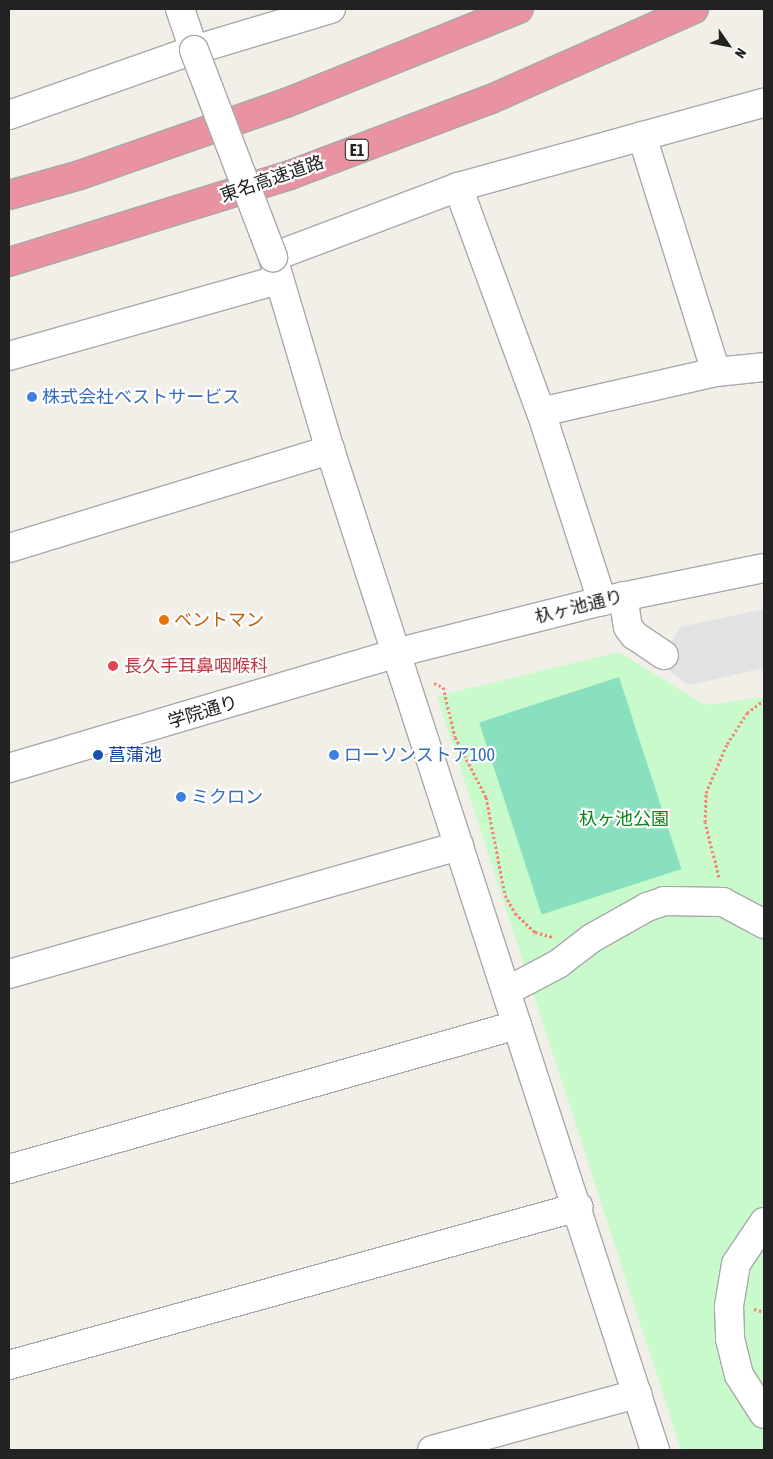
<!DOCTYPE html>
<html>
<head>
<meta charset="utf-8">
<style>
  body { margin:0 }
  #map { position:relative; width:773px; height:1459px; overflow:hidden; background:#f2efe9; font-family:"Asap Condensed","Noto Sans JP",sans-serif }
  div>[style] { position:absolute }
  [style*='--x'] { left:calc(var(--x)*1px); top:calc(var(--y)*1px); width:calc(var(--w)*1px); rotate:calc(var(--a)*1deg) }
  .park>* { inset:0; background:#c8facc }
  .pitch>* { inset:0; background:#88e0be; transform-origin:0 0 }
  .parking>* { inset:0; background:#e2e2e2 }
  .path>* { height:3px; margin-top:-1.5px; transform-origin:0; background:repeating-linear-gradient(90deg,#fa8072 0 2.5px,transparent 0 5px) }
  .roads { filter:drop-shadow(1px 0 #a9a9a9) drop-shadow(-1px 0 #a9a9a9) drop-shadow(0 1px #a9a9a9) drop-shadow(0 -1px #a9a9a9) }
  .minor>* { height:28px; margin:-14px; padding:0 14px; transform-origin:14px; border-radius:14px; background:#fff }
  .highway>* { height:28px; margin:-14px; padding:0 14px; transform-origin:14px; border-radius:14px; background:#e892a2 }
  .bridges { filter:drop-shadow(1px 0 #a9a9a9) drop-shadow(-1px 0 #a9a9a9) drop-shadow(0 1px #a9a9a9) drop-shadow(0 -1px #a9a9a9) }
  .minor-bridge>* { height:28px; margin:-14px; padding:0 14px; transform-origin:14px; border-radius:14px; background:#fff }
  .dots>* { width:14px; height:14px; translate:-50% -50%; box-sizing:border-box; border:2px solid #fff; border-radius:50% }
  span { translate:-50% -50%; white-space:nowrap; text-align:center; line-height:1.15; -webkit-text-stroke:4.5px #fff; paint-order:stroke }
  .shield-label span { padding:1px 4px; background:#fff; border:1px solid; border-radius:4px; -webkit-text-stroke-width:0 }
  .shield-label { font-size:16px; color:#222; font-weight:700 }
  .street-label { font-size:18px; color:#222 }
  .shop-label { font-size:18px; color:#366cbe }
  .left { translate:0 -50%; text-align:left }
  .food-label { font-size:18px; color:#c56008 }
  .health-label { font-size:18px; color:#be3a42 }
  .transit-label { font-size:18px; color:#164399 }
  .park-label { font-size:18px; color:#0c8416 }
  .frame { position:absolute; inset:0; border:10px solid #222; pointer-events:none }
  .north { position:absolute; left:703px; top:20px; width:50px; height:50px; -webkit-text-stroke:4px #fff; paint-order:stroke; rotate:123deg; font-size:14px; font-weight:700; line-height:20px; text-align:center; color:#222 }
  .north::after { content:''; display:block; margin:auto; width:18px; height:22px; background:#222; clip-path:polygon(50% 0,100% 100%,50% 72%,0 100%) }
</style>
</head>
<body>
<div id="map">
  <div class="park">
    <i style="clip-path:polygon(619px 652px,705px 705px,764px 697px,764px 1450px,681px 1450px,437px 696px)"></i>
  </div>
  <div class="pitch">
    <i style="left:619px;top:677px;width:202px;height:147px;rotate:72deg"></i>
  </div>
  <div class="parking">
    <i style="clip-path:polygon(764px 609px,764px 668px,689px 685px,659px 663px,680px 627px)"></i>
  </div>
  <div class="path">
    <i style="--x:434;--y:683;--w:10;--a:24"></i>
    <i style="--x:443;--y:687;--w:51;--a:76.5"></i>
    <i style="--x:455;--y:737;--w:68;--a:62.7"></i>
    <i style="--x:486;--y:797;--w:100;--a:79"></i>
    <i style="--x:505;--y:895;--w:21;--a:61"></i>
    <i style="--x:515;--y:913;--w:28;--a:44"></i>
    <i style="--x:535;--y:932;--w:18;--a:16"></i>
    <i style="--x:719;--y:877;--w:57;--a:-104.3"></i>
    <i style="--x:705;--y:822;--w:29;--a:-88"></i>
    <i style="--x:706;--y:793;--w:53;--a:-66.8"></i>
    <i style="--x:727;--y:744;--w:37;--a:-57"></i>
    <i style="--x:747;--y:713;--w:21;--a:-37"></i>
    <i style="--x:754;--y:1309;--w:10;--a:17"></i>
  </div>
  <div class="roads">
    <div class="minor">
      <i style="--x:180;--y:9;--w:43;--a:71.1"></i>
      <i style="--x:9;--y:115;--w:196;--a:-19.4"></i>
      <i style="--x:194;--y:50;--w:143;--a:-16.7"></i>
      <i style="--x:642;--y:136;--w:247;--a:72.6"></i>
      <i style="--x:458;--y:187;--w:240;--a:69.8"></i>
      <i style="--x:541;--y:412;--w:199;--a:72.1"></i>
      <i style="--x:9;--y:356;--w:280;--a:-15.8"></i>
      <i style="--x:541;--y:412;--w:180;--a:-12.9"></i>
      <i style="--x:716;--y:372;--w:48;--a:-5.9"></i>
      <i style="--x:9;--y:548;--w:336;--a:-17"></i>
      <i style="--x:623;--y:596;--w:31;--a:81"></i>
      <i style="--x:628;--y:627;--w:10;--a:53"></i>
      <i style="--x:634;--y:635;--w:36;--a:34"></i>
      <i style="--x:9;--y:768;--w:404;--a:-16.5"></i>
      <i style="--x:396;--y:653;--w:212;--a:-14.2"></i>
      <i style="--x:602;--y:601;--w:165;--a:-11.5"></i>
      <i style="--x:9;--y:974;--w:468;--a:-15.9"></i>
      <i style="--x:507;--y:991;--w:58;--a:-27.9"></i>
      <i style="--x:558;--y:964;--w:43;--a:-37.4"></i>
      <i style="--x:592;--y:938;--w:63;--a:-29.4"></i>
      <i style="--x:647;--y:907;--w:18;--a:-19"></i>
      <i style="--x:664;--y:901;--w:59;--a:1"></i>
      <i style="--x:723;--y:902;--w:47;--a:28.2"></i>
      <i style="--x:9;--y:1169;--w:528;--a:-15.83"></i>
      <i style="--x:764;--y:1222;--w:50;--a:123.7"></i>
      <i style="--x:736;--y:1264;--w:43;--a:99.5"></i>
      <i style="--x:729;--y:1306;--w:33;--a:88"></i>
      <i style="--x:730;--y:1339;--w:37;--a:76"></i>
      <i style="--x:739;--y:1375;--w:46;--a:57.3"></i>
      <i style="--x:9;--y:1365;--w:591;--a:-15.52"></i>
      <i style="--x:432;--y:1450;--w:213;--a:-15.3"></i>
      <i style="--x:655;--y:1450;--w:1051;--a:-108"></i>
      <i style="--x:330;--y:450;--w:201;--a:-106.5"></i>
      <i style="--x:273;--y:257;--w:198;--a:-20.7"></i>
      <i style="--x:458;--y:187;--w:317;--a:-15.4"></i>
    </div>
    <div class="highway">
      <i style="--x:9;--y:195;--w:74;--a:-15.7"></i>
      <i style="--x:80;--y:175;--w:218;--a:-19.3"></i>
      <i style="--x:286;--y:103;--w:251;--a:-22"></i>
      <i style="--x:9;--y:262;--w:294;--a:-17.2"></i>
      <i style="--x:290;--y:175;--w:213;--a:-20.7"></i>
      <i style="--x:489;--y:100;--w:224;--a:-23.9"></i>
    </div>
  </div>
  <div class="bridges">
    <div class="minor-bridge">
      <i style="--x:194;--y:50;--w:222;--a:69.1"></i>
    </div>
  </div>
  <div class="dots">
    <i style="left:32px;top:397px;background:#3f7fe0"></i>
    <i style="left:164px;top:620px;background:#e8710a"></i>
    <i style="left:113px;top:666px;background:#e0444e"></i>
    <i style="left:98px;top:755px;background:#1a4fb4"></i>
    <i style="left:334px;top:755px;background:#3f7fe0"></i>
    <i style="left:181px;top:797px;background:#3f7fe0"></i>
  </div>
  <div class="shield-label">
    <span style="left:357px;top:150px">E1</span>
  </div>
  <div class="street-label">
    <span style="left:272px;top:179px;rotate:-19deg">東名高速道路</span>
    <span style="left:579px;top:607px;rotate:-14deg">杁ヶ池通り</span>
    <span style="left:203px;top:712px;rotate:-17deg">学院通り</span>
  </div>
  <div class="shop-label">
    <span class="left" style="left:42px;top:397px">株式会社ベストサービス</span>
    <span class="left" style="left:344px;top:755px">ローソンストア100</span>
    <span class="left" style="left:191px;top:797px">ミクロン</span>
  </div>
  <div class="food-label">
    <span class="left" style="left:174px;top:620px">ベントマン</span>
  </div>
  <div class="health-label">
    <span class="left" style="left:124px;top:666px">長久手耳鼻咽喉科</span>
  </div>
  <div class="transit-label">
    <span class="left" style="left:108px;top:755px">菖蒲池</span>
  </div>
  <div class="park-label">
    <span style="left:624px;top:819px">杁ヶ池公園</span>
  </div>
  <div class="frame"></div>
  <div class="north">N</div>
</div>
</body>
</html>
